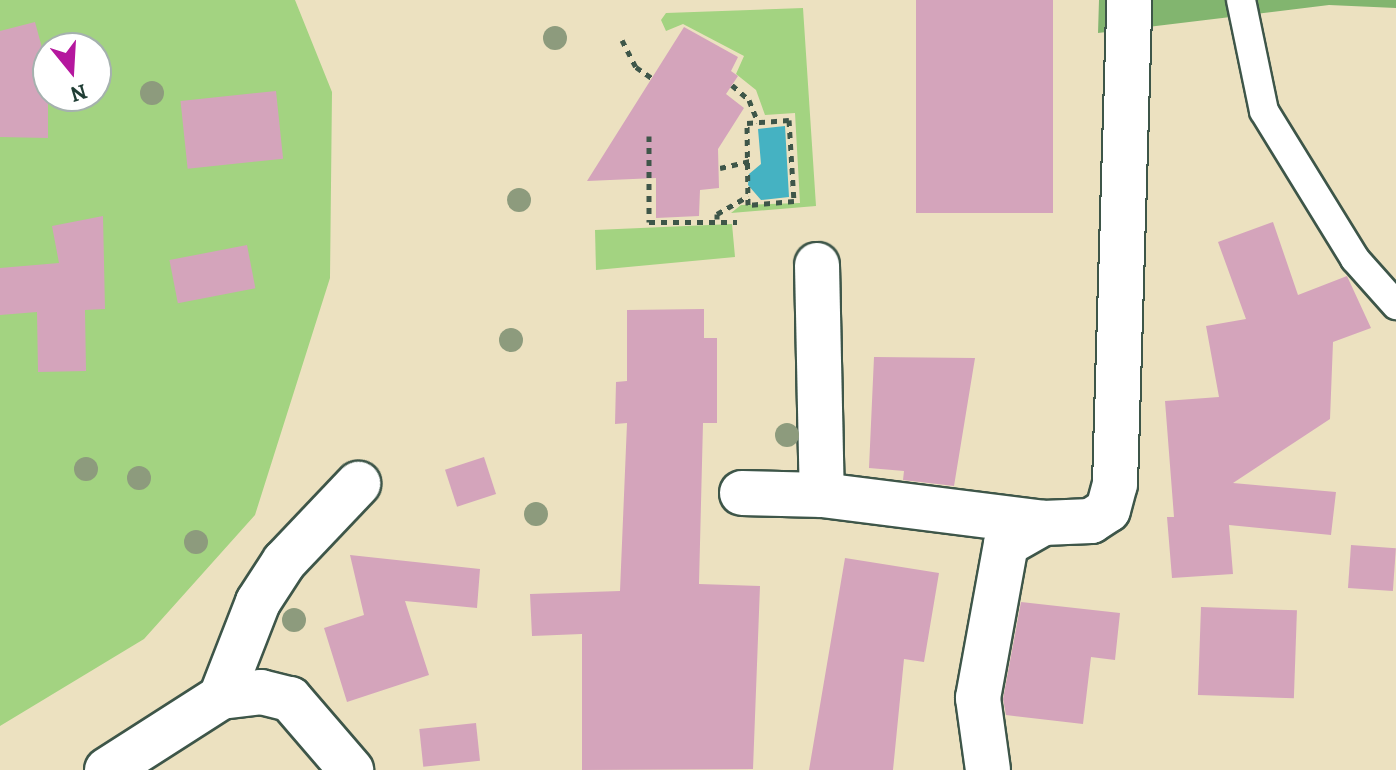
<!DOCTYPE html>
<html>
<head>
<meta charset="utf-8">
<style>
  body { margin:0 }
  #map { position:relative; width:1396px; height:770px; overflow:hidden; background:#ece1c0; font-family:Alegreya,serif }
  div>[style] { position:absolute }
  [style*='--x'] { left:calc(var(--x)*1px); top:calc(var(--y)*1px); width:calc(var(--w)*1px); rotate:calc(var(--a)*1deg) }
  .green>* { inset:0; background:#a3d381 }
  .forest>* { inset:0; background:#82b56f }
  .water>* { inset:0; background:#45b2c2 }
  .building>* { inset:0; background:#d4a4bb; transform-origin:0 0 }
  .path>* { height:5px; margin-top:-2.5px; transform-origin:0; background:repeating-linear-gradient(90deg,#3e5649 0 6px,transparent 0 12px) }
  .roads { filter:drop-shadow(2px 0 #3e5649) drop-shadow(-2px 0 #3e5649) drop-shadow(0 2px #3e5649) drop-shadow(0 -2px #3e5649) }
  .lane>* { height:28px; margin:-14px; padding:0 14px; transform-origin:14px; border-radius:14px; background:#fff }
  .street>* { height:44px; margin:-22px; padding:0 22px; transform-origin:22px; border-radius:22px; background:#fff }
  .trees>* { width:24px; height:24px; margin:-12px; border-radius:50%; background:#8d9b7d }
  span { translate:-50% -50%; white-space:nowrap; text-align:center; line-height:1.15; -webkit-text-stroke:6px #fff; paint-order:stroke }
  .north { position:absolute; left:32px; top:32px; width:80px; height:80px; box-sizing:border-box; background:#fff; border:2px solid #a5b1ae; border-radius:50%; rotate:162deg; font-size:22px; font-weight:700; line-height:32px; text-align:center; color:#1f3d34 }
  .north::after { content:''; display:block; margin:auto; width:28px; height:36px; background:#b5179e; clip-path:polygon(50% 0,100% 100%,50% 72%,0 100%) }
</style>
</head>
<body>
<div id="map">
  <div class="green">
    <i style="clip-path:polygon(evenodd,0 0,295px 0,332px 92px,330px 278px,255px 515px,144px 639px,0 726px,0 0,48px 48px,96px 48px,96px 96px,48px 96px,48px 48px)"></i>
    <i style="clip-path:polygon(803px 8px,816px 206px,731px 213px,741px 205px,800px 203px,795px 113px,765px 115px,756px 90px,736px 74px,744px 56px,683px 24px,666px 31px,661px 20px,666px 13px)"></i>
    <i style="clip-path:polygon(732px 224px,735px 257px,596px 270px,595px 230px)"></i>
  </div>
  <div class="forest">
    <i style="clip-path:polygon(1099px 0,1396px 0,1396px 8px,1329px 5px,1098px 33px)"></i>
  </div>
  <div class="water">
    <i style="clip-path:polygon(785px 126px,789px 197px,761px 200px,748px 185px,749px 174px,761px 164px,758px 129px)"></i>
  </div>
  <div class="building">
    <i style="left:916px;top:0;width:137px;height:213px"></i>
    <i style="clip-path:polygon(35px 22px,48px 70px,48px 138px,0 137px,0 31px)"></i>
    <i style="clip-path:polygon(684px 27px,738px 57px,731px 71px,738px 76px,726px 94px,744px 108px,718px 149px,719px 188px,700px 190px,699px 216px,656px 218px,656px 178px,587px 181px)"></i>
    <i style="left:276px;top:91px;width:68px;height:96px;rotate:84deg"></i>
    <i style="clip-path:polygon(103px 216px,105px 309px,85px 310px,86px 371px,38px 372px,37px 312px,0 315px,0 268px,59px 263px,52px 226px)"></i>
    <i style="clip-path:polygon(1273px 222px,1298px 295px,1347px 276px,1371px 328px,1333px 342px,1330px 419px,1233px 483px,1336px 492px,1331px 535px,1229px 525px,1233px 574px,1172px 578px,1167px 517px,1174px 517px,1165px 401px,1219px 397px,1206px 326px,1246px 319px,1218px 242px)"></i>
    <i style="left:247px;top:245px;width:44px;height:79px;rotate:79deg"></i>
    <i style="clip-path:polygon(704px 309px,704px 338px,717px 338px,717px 423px,703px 423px,699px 584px,760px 586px,753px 769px,582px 770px,582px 634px,532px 636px,530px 594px,620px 591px,627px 423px,615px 424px,616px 382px,627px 381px,627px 310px)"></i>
    <i style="clip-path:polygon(874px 357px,975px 358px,954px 486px,903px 480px,904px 471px,869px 468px)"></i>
    <i style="left:484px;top:457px;width:39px;height:41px;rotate:72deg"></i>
    <i style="left:1351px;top:545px;width:45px;height:43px;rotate:4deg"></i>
    <i style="clip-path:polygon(350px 555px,480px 569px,477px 608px,405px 601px,429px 675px,347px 702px,324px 628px,364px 615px)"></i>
    <i style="clip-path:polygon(845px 558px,939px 573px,924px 662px,904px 659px,893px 770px,809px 770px)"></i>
    <i style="clip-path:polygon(1021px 602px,1120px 613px,1115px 660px,1091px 657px,1083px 724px,1006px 715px,1003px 699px)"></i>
    <i style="left:1201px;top:607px;width:96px;height:88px;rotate:2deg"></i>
    <i style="left:476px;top:723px;width:38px;height:57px;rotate:84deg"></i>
  </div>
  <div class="path">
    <i style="--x:622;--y:40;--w:30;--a:63"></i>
    <i style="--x:636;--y:67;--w:19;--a:35"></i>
    <i style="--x:732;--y:85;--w:23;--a:41"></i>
    <i style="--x:749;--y:100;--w:24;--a:68"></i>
    <i style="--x:789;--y:120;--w:81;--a:86.5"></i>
    <i style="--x:794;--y:201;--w:46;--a:175"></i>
    <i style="--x:748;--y:205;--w:82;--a:-90.7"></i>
    <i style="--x:747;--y:123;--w:42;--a:-4.1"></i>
    <i style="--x:649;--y:136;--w:86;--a:90"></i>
    <i style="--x:649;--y:222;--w:88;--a:0"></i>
    <i style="--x:720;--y:168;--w:31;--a:-13"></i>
    <i style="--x:717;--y:219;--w:5;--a:-90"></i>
    <i style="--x:717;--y:214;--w:36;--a:-30"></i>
  </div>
  <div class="roads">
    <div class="lane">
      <i style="--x:1241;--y:0;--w:113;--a:78.3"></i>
      <i style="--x:1264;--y:111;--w:174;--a:58.4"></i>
      <i style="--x:1355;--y:259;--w:62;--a:48.3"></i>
    </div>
    <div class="street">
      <i style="--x:817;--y:265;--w:230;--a:88.8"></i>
      <i style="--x:742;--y:493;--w:80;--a:1.4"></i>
      <i style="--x:822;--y:495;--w:223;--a:7.2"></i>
      <i style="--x:221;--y:697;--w:102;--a:-68.7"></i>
      <i style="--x:258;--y:602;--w:48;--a:-57"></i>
      <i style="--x:284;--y:562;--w:108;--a:-46.5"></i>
      <i style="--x:107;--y:770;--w:135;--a:-32.6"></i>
      <i style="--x:221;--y:697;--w:40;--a:-7.1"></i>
      <i style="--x:261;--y:692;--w:30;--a:14"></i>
      <i style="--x:290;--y:699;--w:94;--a:49.3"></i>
      <i style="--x:988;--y:770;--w:73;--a:-97.9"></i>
      <i style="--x:978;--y:698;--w:157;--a:-79.7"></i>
      <i style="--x:1006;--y:544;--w:43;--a:-29.6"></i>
      <i style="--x:1043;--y:523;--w:48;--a:-2.4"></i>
      <i style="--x:1091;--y:521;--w:20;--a:-33"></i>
      <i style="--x:1108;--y:510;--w:27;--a:-75"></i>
      <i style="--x:1115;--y:484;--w:484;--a:-88.3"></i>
    </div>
  </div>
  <div class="trees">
    <i style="left:555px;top:38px"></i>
    <i style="left:152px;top:93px"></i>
    <i style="left:519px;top:200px"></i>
    <i style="left:511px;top:340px"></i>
    <i style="left:787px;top:435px"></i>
    <i style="left:86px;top:469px"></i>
    <i style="left:139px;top:478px"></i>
    <i style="left:536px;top:514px"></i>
    <i style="left:196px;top:542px"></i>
    <i style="left:294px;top:620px"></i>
  </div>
  <div class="north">N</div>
</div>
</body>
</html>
